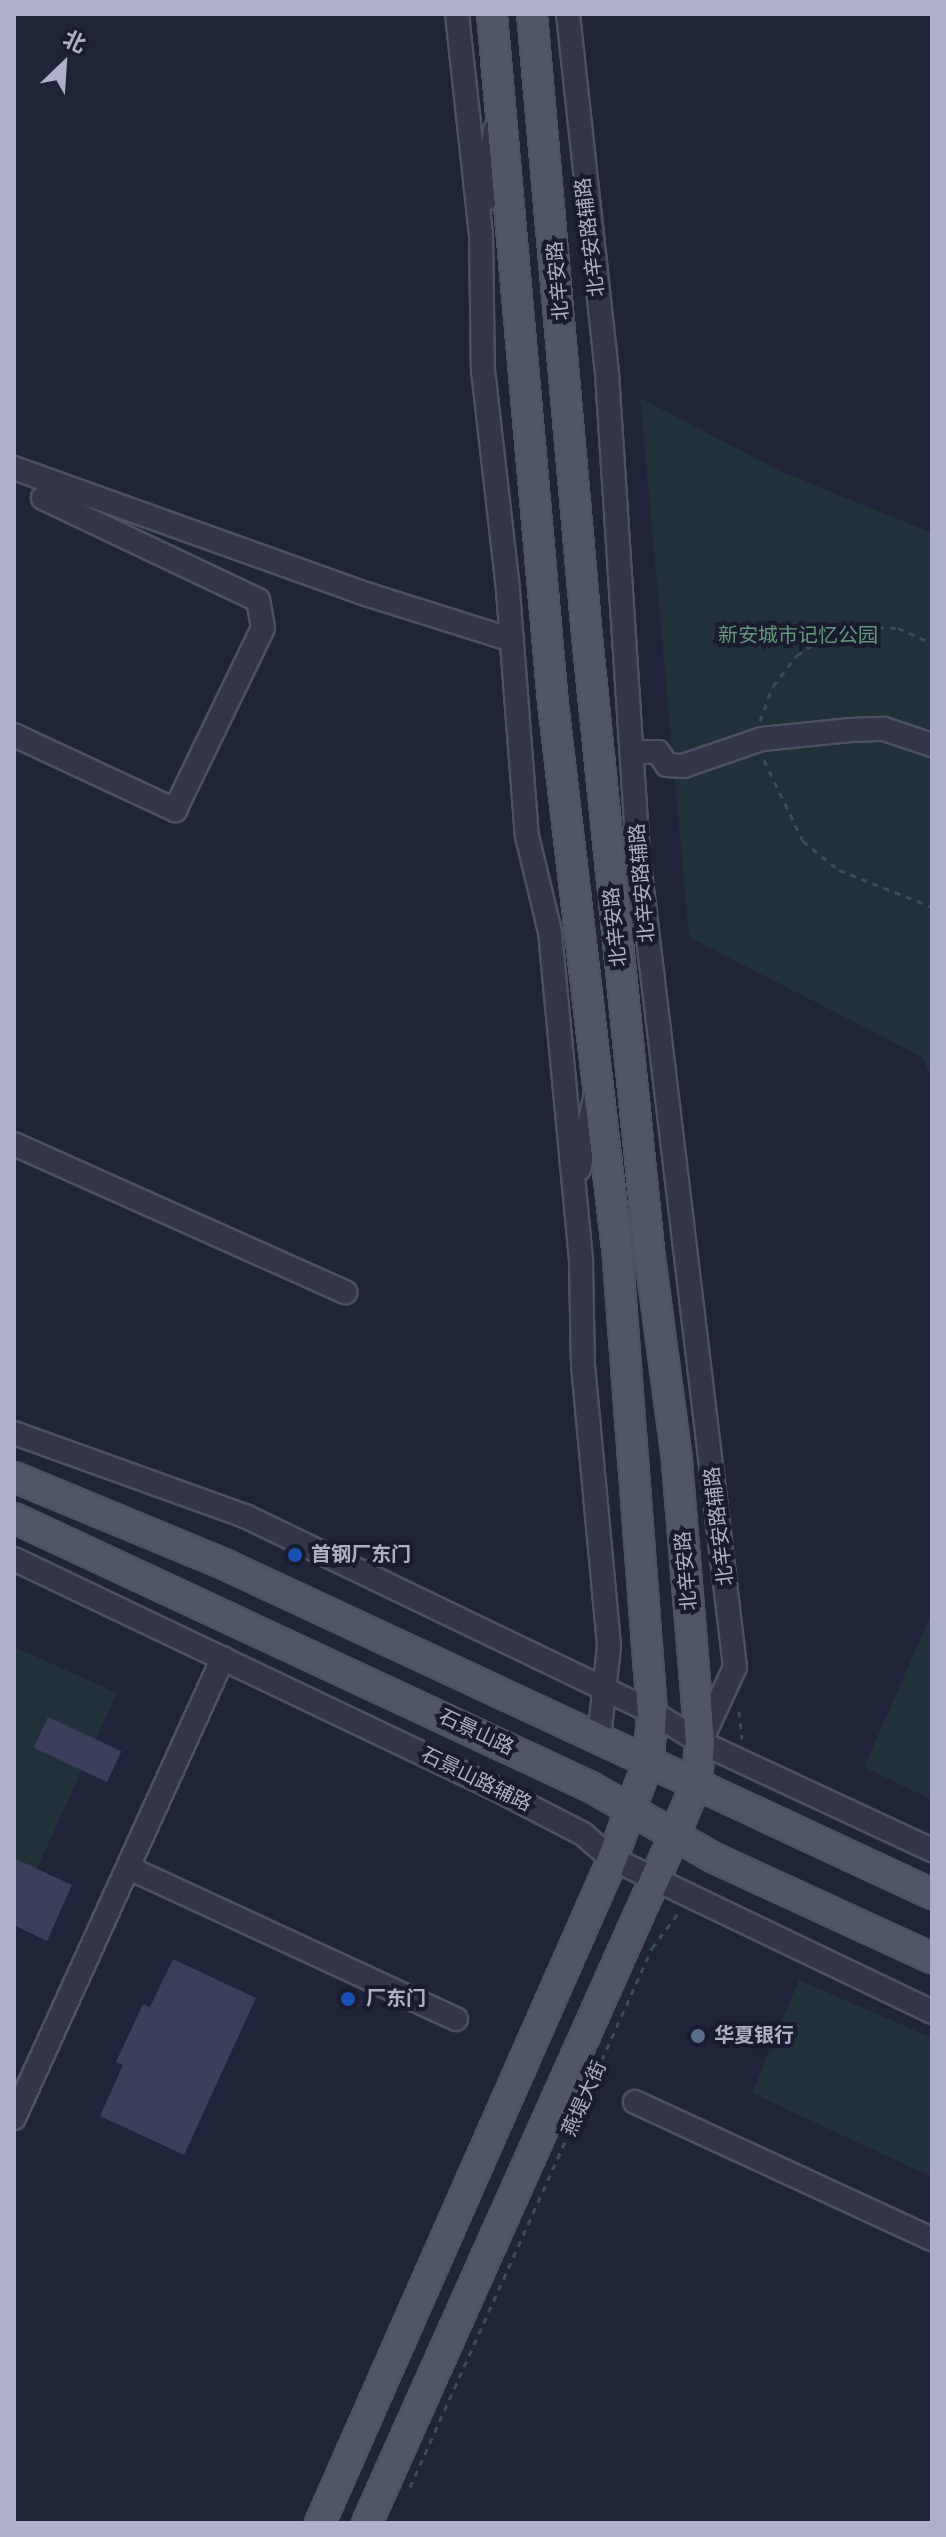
<!DOCTYPE html>
<html>
<head>
<meta charset="utf-8">
<style>
  body { margin:0 }
  #map { position:relative; width:946px; height:2537px; overflow:hidden; background:#1f2439; font-family:"Varela Round","Noto Sans SC",sans-serif }
  div>[style] { position:absolute }
  [style*='--x'] { left:calc(var(--x)*1px); top:calc(var(--y)*1px); width:calc(var(--w)*1px); rotate:calc(var(--a)*1deg) }
  .green>* { inset:0; background:#21313a }
  .building>* { inset:0; background:#3b3f5a; transform-origin:0 0 }
  .path>* { height:3px; margin-top:-1.5px; transform-origin:0; background:repeating-linear-gradient(90deg,#3b4d55 0 6px,transparent 0 12px) }
  .roads { filter:drop-shadow(2px 0 #4d5164) drop-shadow(-2px 0 #4d5164) drop-shadow(0 2px #4d5164) drop-shadow(0 -2px #4d5164) }
  .minor>* { height:22px; margin:-11px; padding:0 11px; transform-origin:11px; border-radius:11px; background:#33364a }
  .major>* { height:28px; margin:-14px; padding:0 14px; transform-origin:14px; border-radius:14px; background:#50556a }
  .dots>* { width:22px; height:22px; translate:-50% -50%; box-sizing:border-box; border:4px solid #181c2e; border-radius:50% }
  span { translate:-50% -50%; white-space:nowrap; text-align:center; line-height:1.15; -webkit-text-stroke:8px #181c2e; paint-order:stroke }
  .street-label { font-size:20px; color:#adb0c6 }
  .park-label { font-size:20px; color:#63987c }
  .poi-label { font-size:20px; color:#adb0c6; font-weight:700 }
  .left { translate:0 -50%; text-align:left }
  .frame { position:absolute; inset:0; border:16px solid #adb0c6; pointer-events:none }
  .north { position:absolute; left:24px; top:24px; width:80px; height:80px; -webkit-text-stroke:6px #181c2e; paint-order:stroke; rotate:25deg; font-size:22px; font-weight:700; line-height:32px; text-align:center; color:#adb0c6 }
  .north::after { content:''; display:block; margin:auto; width:28px; height:36px; background:#adb0c6; clip-path:polygon(50% 0,100% 100%,50% 72%,0 100%) }
</style>
</head>
<body>
<div id="map">
  <div class="green">
    <i style="clip-path:polygon(640px 398px,780px 471px,932px 533px,932px 1077px,922px 1057px,689px 937px)"></i>
    <i style="clip-path:polygon(932px 1613px,932px 1800px,864px 1767px)"></i>
    <i style="clip-path:polygon(14px 1647px,117px 1693px,14px 1919px)"></i>
    <i style="clip-path:polygon(799px 1980px,932px 2038px,932px 2177px,752px 2093px)"></i>
  </div>
  <div class="building">
    <i style="left:48px;top:1717px;width:81px;height:34px;rotate:25deg"></i>
    <i style="clip-path:polygon(14px 1858px,72px 1885px,47px 1941px,14px 1925px)"></i>
    <i style="clip-path:polygon(173px 1959px,256px 1998px,184px 2155px,100px 2116px,123px 2065px,116px 2062px,143px 2004px,150px 2007px)"></i>
  </div>
  <div class="path">
    <i style="--x:760;--y:721;--w:37;--a:-70"></i>
    <i style="--x:773;--y:686;--w:39;--a:-52"></i>
    <i style="--x:797;--y:655;--w:54;--a:-32.8"></i>
    <i style="--x:842;--y:626;--w:56;--a:2"></i>
    <i style="--x:898;--y:628;--w:37;--a:24"></i>
    <i style="--x:764;--y:760;--w:90;--a:64.3"></i>
    <i style="--x:803;--y:841;--w:46;--a:38.9"></i>
    <i style="--x:839;--y:870;--w:100;--a:21.7"></i>
    <i style="--x:739;--y:1711;--w:28;--a:84"></i>
    <i style="--x:410;--y:2487;--w:591;--a:-65.82"></i>
    <i style="--x:652;--y:1948;--w:45;--a:-53.1"></i>
  </div>
  <div class="roads">
    <div class="minor">
      <i style="--x:457;--y:14;--w:221;--a:83.8"></i>
      <i style="--x:481;--y:234;--w:136;--a:89.2"></i>
      <i style="--x:483;--y:370;--w:222;--a:83.5"></i>
      <i style="--x:508;--y:591;--w:246;--a:85.6"></i>
      <i style="--x:527;--y:836;--w:99;--a:76.5"></i>
      <i style="--x:550;--y:932;--w:332;--a:84.6"></i>
      <i style="--x:581;--y:1263;--w:102;--a:88.9"></i>
      <i style="--x:583;--y:1365;--w:282;--a:84.7"></i>
      <i style="--x:609;--y:1646;--w:93;--a:96.2"></i>
      <i style="--x:568;--y:14;--w:362;--a:83.8"></i>
      <i style="--x:607;--y:374;--w:490;--a:86.3"></i>
      <i style="--x:639;--y:863;--w:810;--a:83.19"></i>
      <i style="--x:735;--y:1667;--w:81;--a:114.7"></i>
      <i style="--x:486;--y:199;--w:70;--a:-82.6"></i>
      <i style="--x:14;--y:468;--w:374;--a:19.7"></i>
      <i style="--x:366;--y:594;--w:153;--a:17.5"></i>
      <i style="--x:14;--y:735;--w:178;--a:25"></i>
      <i style="--x:175;--y:810;--w:202;--a:-64.2"></i>
      <i style="--x:263;--y:628;--w:28;--a:-100"></i>
      <i style="--x:258;--y:600;--w:238;--a:-154.6"></i>
      <i style="--x:634;--y:752;--w:24;--a:0"></i>
      <i style="--x:658;--y:752;--w:16;--a:55"></i>
      <i style="--x:667;--y:765;--w:16;--a:4"></i>
      <i style="--x:683;--y:766;--w:83;--a:-18.9"></i>
      <i style="--x:762;--y:739;--w:89;--a:-5.8"></i>
      <i style="--x:851;--y:730;--w:33;--a:-2"></i>
      <i style="--x:884;--y:729;--w:51;--a:18.4"></i>
      <i style="--x:14;--y:1144;--w:363;--a:24.1"></i>
      <i style="--x:579;--y:1169;--w:73;--a:-77.3"></i>
      <i style="--x:14;--y:1433;--w:245;--a:19.8"></i>
      <i style="--x:245;--y:1516;--w:452;--a:25.7"></i>
      <i style="--x:652;--y:1712;--w:57;--a:32"></i>
      <i style="--x:700;--y:1742;--w:256;--a:25"></i>
      <i style="--x:14;--y:1559;--w:532;--a:25.51"></i>
      <i style="--x:494;--y:1788;--w:100;--a:27.3"></i>
      <i style="--x:583;--y:1834;--w:37;--a:41"></i>
      <i style="--x:611;--y:1858;--w:356;--a:25.6"></i>
      <i style="--x:129;--y:1868;--w:360;--a:24.8"></i>
      <i style="--x:635;--y:2102;--w:327;--a:24.8"></i>
      <i style="--x:14;--y:2118;--w:505;--a:-65.57"></i>
    </div>
    <div class="major">
      <i style="--x:14;--y:1477;--w:230;--a:22.5"></i>
      <i style="--x:226;--y:1565;--w:779;--a:24.99"></i>
      <i style="--x:14;--y:1518;--w:637;--a:25"></i>
      <i style="--x:591;--y:1787;--w:140;--a:30"></i>
      <i style="--x:712;--y:1857;--w:242;--a:24.7"></i>
      <i style="--x:320;--y:2523;--w:714;--a:-66.2"></i>
      <i style="--x:608;--y:1870;--w:117;--a:-69.6"></i>
      <i style="--x:649;--y:1760;--w:48;--a:-86.4"></i>
      <i style="--x:652;--y:1712;--w:455;--a:-94.3"></i>
      <i style="--x:618;--y:1258;--w:559;--a:-96.68"></i>
      <i style="--x:553;--y:703;--w:692;--a:-95.06"></i>
      <i style="--x:367;--y:2523;--w:755;--a:-65.91"></i>
      <i style="--x:675;--y:1834;--w:56;--a:-67.1"></i>
      <i style="--x:697;--y:1782;--w:40;--a:-85.7"></i>
      <i style="--x:700;--y:1742;--w:283;--a:-94.7"></i>
      <i style="--x:677;--y:1460;--w:204;--a:-97.6"></i>
      <i style="--x:650;--y:1258;--w:625;--a:-95.78"></i>
      <i style="--x:587;--y:636;--w:624;--a:-95.05"></i>
    </div>
  </div>
  <div class="dots">
    <i style="left:295px;top:1555px;background:#1a4fb4"></i>
    <i style="left:348px;top:1999px;background:#1a4fb4"></i>
    <i style="left:698px;top:2036px;background:#5c6f8a"></i>
  </div>
  <div class="street-label">
    <span style="left:591px;top:237px;rotate:-97deg">北辛安路辅路</span>
    <span style="left:559px;top:281px;rotate:-95deg">北辛安路</span>
    <span style="left:643px;top:883px;rotate:-95deg">北辛安路辅路</span>
    <span style="left:616px;top:927px;rotate:-96deg">北辛安路</span>
    <span style="left:720px;top:1526px;rotate:-97deg">北辛安路辅路</span>
    <span style="left:687px;top:1571px;rotate:-95deg">北辛安路</span>
    <span style="left:476px;top:1733px;rotate:25deg">石景山路</span>
    <span style="left:476px;top:1780px;rotate:26deg">石景山路辅路</span>
    <span style="left:585px;top:2099px;rotate:-66deg">燕堤大街</span>
  </div>
  <div class="park-label">
    <span style="left:798px;top:636px">新安城市记忆公园</span>
  </div>
  <div class="poi-label">
    <span class="left" style="left:311px;top:1555px">首钢厂东门</span>
    <span class="left" style="left:366px;top:1999px">厂东门</span>
    <span class="left" style="left:714px;top:2036px">华夏银行</span>
  </div>
  <div class="frame"></div>
  <div class="north">北</div>
</div>
</body>
</html>
